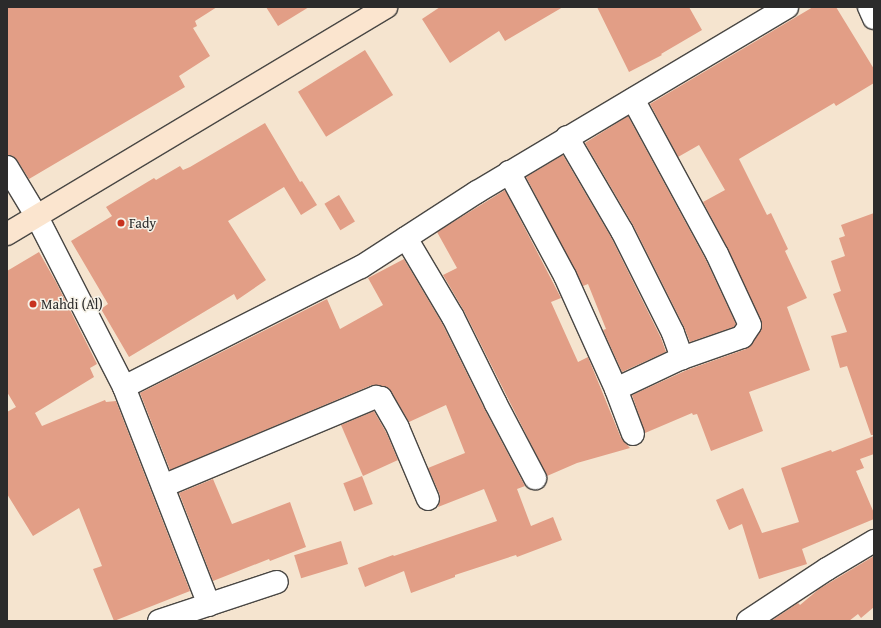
<!DOCTYPE html>
<html>
<head>
<meta charset="utf-8">
<style>
  body { margin:0 }
  #map { position:relative; width:881px; height:628px; overflow:hidden; background:#f5e4cf; font-family:"Gentium Book Plus",serif }
  div>[style] { position:absolute }
  [style*='--x'] { left:calc(var(--x)*1px); top:calc(var(--y)*1px); width:calc(var(--w)*1px); rotate:calc(var(--a)*1deg) }
  .building>* { inset:0; background:#e29e86; transform-origin:0 0 }
  .roads { filter:drop-shadow(1px 0 #494744) drop-shadow(-1px 0 #494744) drop-shadow(0 1px #494744) drop-shadow(0 -1px #494744) }
  .street>* { height:22px; margin:-11px; padding:0 11px; transform-origin:11px; border-radius:11px; background:#fff }
  .secondary>* { height:22px; margin:-11px; padding:0 11px; transform-origin:11px; border-radius:11px; background:#fbe5cf }
  .dots>* { width:11px; height:11px; translate:-50% -50%; box-sizing:border-box; border:2px solid #f7f3e8; border-radius:50% }
  span { translate:-50% -50%; white-space:nowrap; text-align:center; line-height:1.15; -webkit-text-stroke:3px #f7f3e8; paint-order:stroke }
  .poi-label { font-size:14px; color:#2b2b2b }
  .left { translate:0 -50%; text-align:left }
  .frame { position:absolute; inset:0; border:8px solid #2b2b2b; pointer-events:none }
</style>
</head>
<body>
<div id="map">
  <div class="building">
    <i style="clip-path:polygon(7px 7px,217px 7px,195px 21px,197px 26px,193px 28px,210px 56px,179px 76px,185px 87px,29px 179px,17px 160px,13px 156px,7px 155px)"></i>
    <i style="clip-path:polygon(266px 7px,309px 7px,278px 26px)"></i>
    <i style="clip-path:polygon(440px 7px,563px 7px,505px 41px,499px 31px,450px 63px,422px 19px)"></i>
    <i style="clip-path:polygon(597px 7px,689px 7px,702px 30px,661px 54px,662px 55px,629px 72px)"></i>
    <i style="clip-path:polygon(813px 7px,836px 7px,874px 69px,874px 83px,836px 106px,834px 103px,739px 159px,767px 215px,771px 213px,788px 249px,785px 251px,807px 298px,787px 307px,810px 370px,749px 392px,763px 431px,711px 451px,697px 414px,693px 415px,692px 413px,645px 433px,632px 395px,687px 370px,746px 349px,752px 344px,762px 326px,728px 249px,703px 202px,725px 190px,699px 145px,678px 157px,650px 104px)"></i>
    <i style="left:365px;top:50px;width:53px;height:79px;rotate:58deg"></i>
    <i style="clip-path:polygon(628px 116px,706px 260px,736px 324px,734px 327px,690px 342px,684px 327px,633px 225px,585px 143px)"></i>
    <i style="clip-path:polygon(265px 123px,300px 182px,302px 181px,317px 205px,301px 215px,284px 187px,228px 221px,266px 280px,237px 300px,234px 294px,129px 357px,101px 309px,108px 304px,71px 241px,112px 216px,106px 207px,154px 178px,156px 180px,180px 166px,183px 170px,190px 167px)"></i>
    <i style="clip-path:polygon(563px 155px,611px 237px,661px 338px,666px 352px,622px 372px,603px 330px,606px 329px,588px 284px,583px 286px,526px 177px)"></i>
    <i style="clip-path:polygon(505px 190px,561px 298px,551px 302px,578px 362px,588px 357px,621px 438px,630px 448px,577px 463px,547px 476px,464px 311px,443px 275px,457px 268px,437px 232px)"></i>
    <i style="left:339px;top:195px;width:31px;height:17px;rotate:59deg"></i>
    <i style="clip-path:polygon(874px 213px,874px 435px,871px 435px,847px 366px,840px 368px,831px 336px,847px 332px,833px 294px,841px 291px,831px 261px,845px 256px,839px 238px,845px 236px,841px 225px)"></i>
    <i style="clip-path:polygon(39px 252px,56px 282px,97px 364px,90px 368px,94px 377px,35px 413px,42px 426px,105px 400px,106px 402px,116px 401px,190px 591px,114px 621px,93px 569px,102px 566px,79px 508px,33px 536px,7px 494px,7px 412px,16px 407px,7px 392px,7px 271px)"></i>
    <i style="clip-path:polygon(404px 259px,442px 323px,485px 410px,525px 486px,517px 489px,531px 526px,553px 517px,562px 540px,517px 557px,516px 555px,455px 575px,455px 577px,411px 593px,404px 571px,365px 587px,358px 568px,393px 555px,394px 556px,497px 521px,484px 489px,438px 507px,440px 501px,440px 495px,428px 468px,465px 453px,446px 405px,409px 422px,389px 388px,378px 385px,372px 385px,170px 470px,140px 393px,327px 299px,340px 329px,383px 305px,368px 278px)"></i>
    <i style="clip-path:polygon(374px 411px,387px 434px,398px 460px,363px 476px,341px 425px)"></i>
    <i style="clip-path:polygon(874px 436px,874px 454px,860px 459px,864px 468px,856px 471px,874px 513px,874px 519px,802px 549px,807px 564px,759px 579px,742px 524px,729px 530px,716px 500px,743px 488px,762px 533px,799px 522px,781px 468px,831px 450px,832px 452px)"></i>
    <i style="left:362px;top:476px;width:30px;height:20px;rotate:69deg"></i>
    <i style="clip-path:polygon(213px 479px,232px 524px,290px 502px,306px 547px,270px 561px,269px 559px,213px 581px,179px 493px)"></i>
    <i style="left:341px;top:541px;width:24px;height:49px;rotate:73deg"></i>
    <i style="clip-path:polygon(874px 556px,874px 607px,861px 618px,858px 614px,849px 621px,771px 621px,798px 603px,800px 605px,819px 589px)"></i>
  </div>
  <div class="roads">
    <div class="street">
      <i style="--x:869;--y:7;--w:12;--a:66"></i>
      <i style="--x:567;--y:137;--w:109;--a:59.7"></i>
      <i style="--x:622;--y:231;--w:114;--a:63.4"></i>
      <i style="--x:673;--y:333;--w:27;--a:70"></i>
      <i style="--x:682;--y:358;--w:64;--a:-19.3"></i>
      <i style="--x:742;--y:337;--w:14;--a:-56"></i>
      <i style="--x:750;--y:325;--w:78;--a:-114.9"></i>
      <i style="--x:717;--y:254;--w:176;--a:-118.5"></i>
      <i style="--x:7;--y:167;--w:56;--a:58.9"></i>
      <i style="--x:36;--y:215;--w:193;--a:62.9"></i>
      <i style="--x:124;--y:387;--w:234;--a:68.7"></i>
      <i style="--x:509;--y:172;--w:118;--a:61.7"></i>
      <i style="--x:565;--y:276;--w:124;--a:65.7"></i>
      <i style="--x:616;--y:389;--w:48;--a:69.3"></i>
      <i style="--x:406;--y:238;--w:92;--a:59.3"></i>
      <i style="--x:453;--y:317;--w:97;--a:63.7"></i>
      <i style="--x:496;--y:404;--w:84;--a:62.2"></i>
      <i style="--x:124;--y:387;--w:266;--a:-26.9"></i>
      <i style="--x:361;--y:267;--w:138;--a:-32.9"></i>
      <i style="--x:477;--y:192;--w:361;--a:-30.8"></i>
      <i style="--x:616;--y:389;--w:73;--a:-25.2"></i>
      <i style="--x:163;--y:486;--w:231;--a:-22.7"></i>
      <i style="--x:376;--y:397;--w:5;--a:11"></i>
      <i style="--x:381;--y:398;--w:34;--a:60"></i>
      <i style="--x:398;--y:428;--w:77;--a:67.1"></i>
      <i style="--x:159;--y:621;--w:124;--a:-18.3"></i>
      <i style="--x:748;--y:621;--w:95;--a:-33.4"></i>
      <i style="--x:827;--y:569;--w:55;--a:-30.8"></i>
    </div>
    <div class="secondary">
      <i style="--x:7;--y:234;--w:442;--a:-30.9"></i>
    </div>
  </div>
  <div class="dots">
    <i style="left:121px;top:223px;background:#c8321e"></i>
    <i style="left:33px;top:304px;background:#c8321e"></i>
  </div>
  <div class="poi-label">
    <span class="left" style="left:129px;top:223px">Fady</span>
    <span class="left" style="left:41px;top:304px">Mahdi (Al)</span>
  </div>
  <div class="frame"></div>
</div>
</body>
</html>
